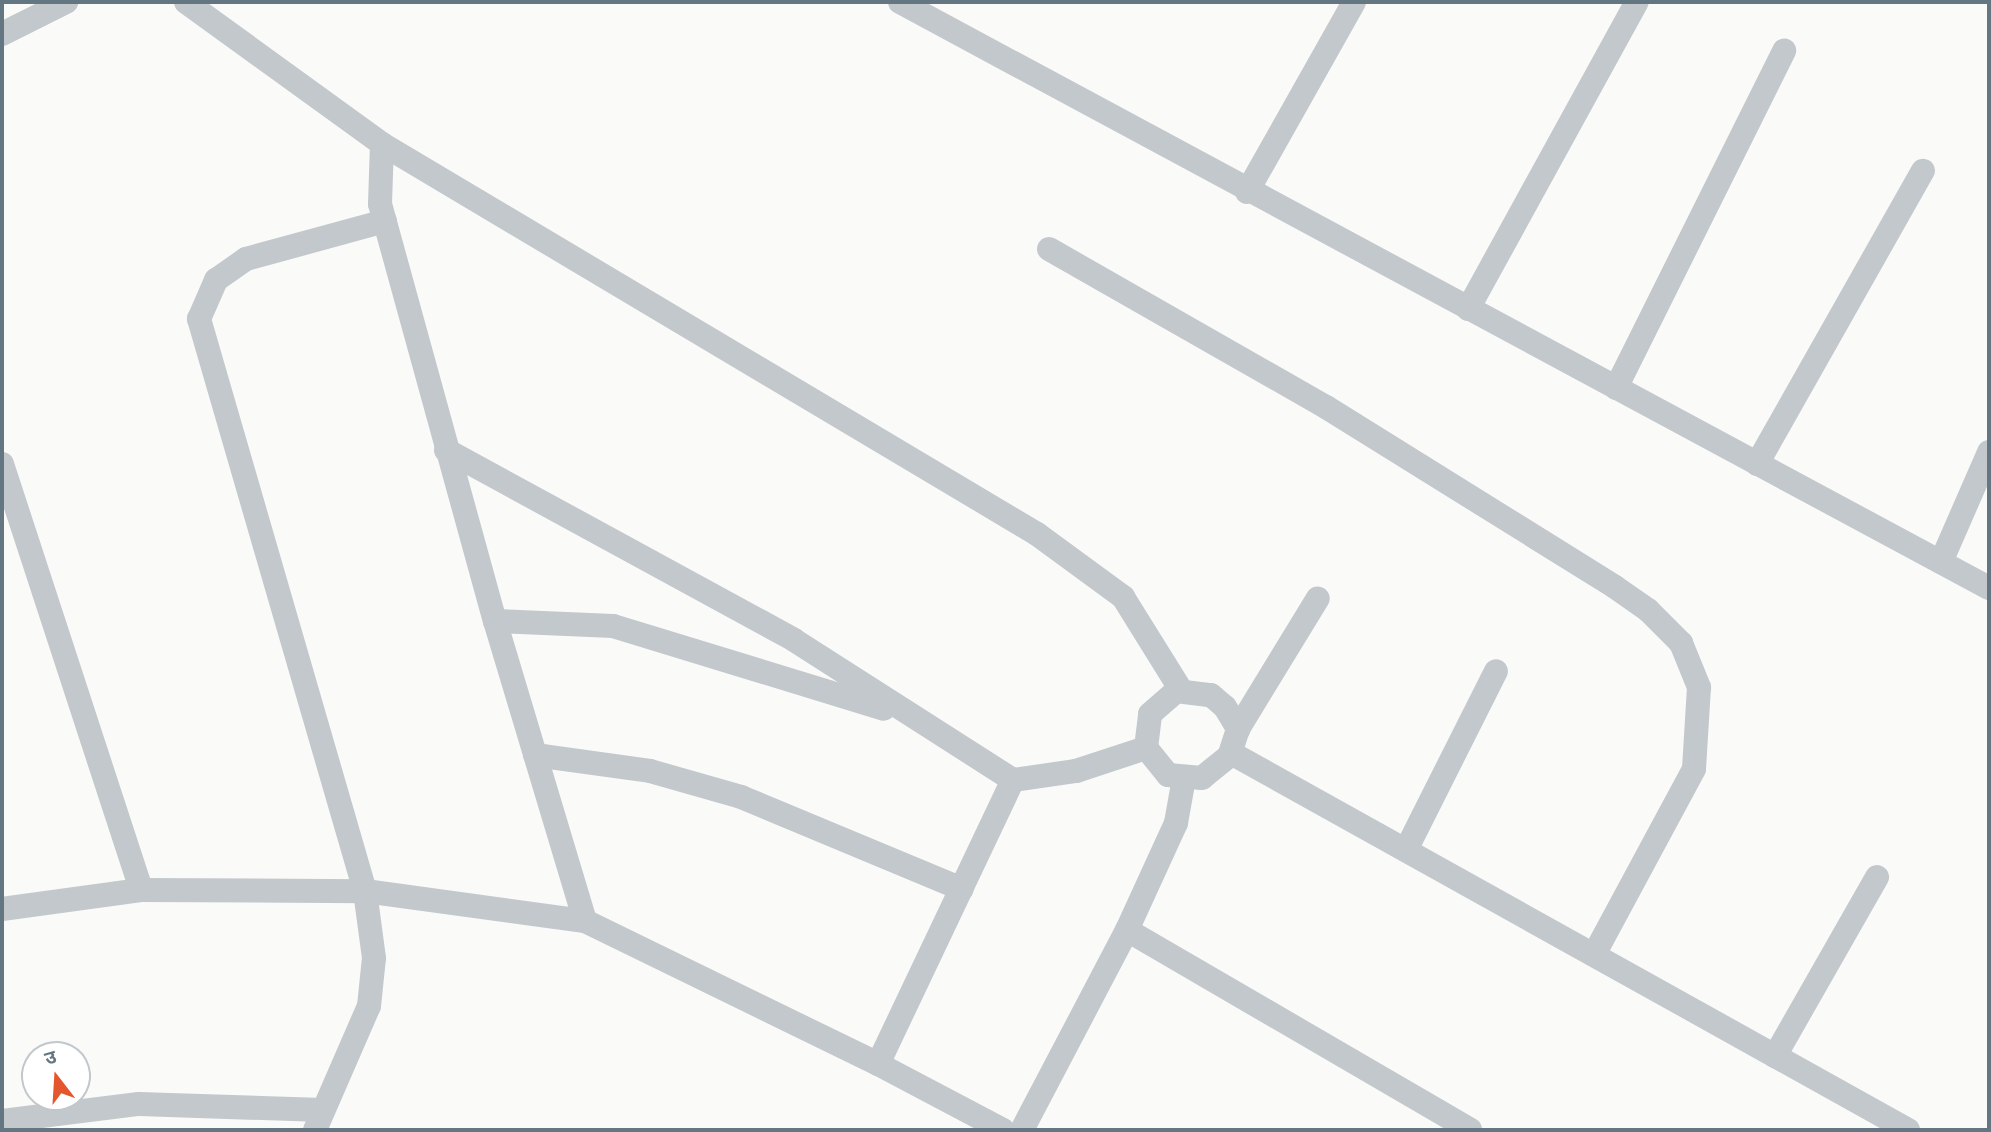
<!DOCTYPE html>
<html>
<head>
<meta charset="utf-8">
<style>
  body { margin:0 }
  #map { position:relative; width:1991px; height:1132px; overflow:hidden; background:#fafaf8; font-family:"Fira Sans","Noto Sans Devanagari",sans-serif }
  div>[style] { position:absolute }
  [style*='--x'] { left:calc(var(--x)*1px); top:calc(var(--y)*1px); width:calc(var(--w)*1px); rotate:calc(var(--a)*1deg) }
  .minor>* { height:24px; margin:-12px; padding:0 12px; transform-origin:12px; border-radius:12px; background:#c3c8cc }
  span { translate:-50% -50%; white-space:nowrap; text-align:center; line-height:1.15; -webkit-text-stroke:7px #fff; paint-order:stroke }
  .frame { position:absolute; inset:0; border:4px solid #657683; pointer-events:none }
  .north { position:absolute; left:21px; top:1041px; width:70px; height:70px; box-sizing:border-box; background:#fff; border:2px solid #c1c8cd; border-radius:50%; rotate:343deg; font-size:19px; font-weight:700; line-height:28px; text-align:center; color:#657683 }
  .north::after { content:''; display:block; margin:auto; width:24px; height:32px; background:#e4572e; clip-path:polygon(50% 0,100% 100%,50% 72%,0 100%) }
</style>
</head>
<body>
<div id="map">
  <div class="minor">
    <i style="--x:186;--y:2;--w:242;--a:35.9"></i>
    <i style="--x:382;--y:144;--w:762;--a:30.77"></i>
    <i style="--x:1037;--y:534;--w:107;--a:36.2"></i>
    <i style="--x:1123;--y:597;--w:110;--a:58.1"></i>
    <i style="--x:900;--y:2;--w:1237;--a:28.29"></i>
    <i style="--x:2;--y:34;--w:72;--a:-26.6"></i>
    <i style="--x:382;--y:144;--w:60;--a:91.9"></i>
    <i style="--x:380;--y:204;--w:433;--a:74.6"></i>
    <i style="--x:495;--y:621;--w:313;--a:73.3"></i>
    <i style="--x:1247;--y:192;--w:218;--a:-60.6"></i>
    <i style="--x:1049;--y:249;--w:319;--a:29.7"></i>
    <i style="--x:1326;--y:407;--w:340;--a:31.9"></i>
    <i style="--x:1615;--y:587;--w:40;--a:34.9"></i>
    <i style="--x:1648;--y:610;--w:47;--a:45"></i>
    <i style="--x:1681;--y:643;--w:48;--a:67.8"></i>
    <i style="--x:1699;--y:687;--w:82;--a:93.5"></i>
    <i style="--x:1694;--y:769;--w:211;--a:118.3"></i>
    <i style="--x:1468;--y:309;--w:350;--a:-61.2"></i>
    <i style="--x:1616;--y:388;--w:377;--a:-63.5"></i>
    <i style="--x:446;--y:450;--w:396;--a:28.6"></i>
    <i style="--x:794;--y:640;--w:260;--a:32.6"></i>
    <i style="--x:1013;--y:780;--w:64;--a:-8.1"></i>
    <i style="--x:1076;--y:771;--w:74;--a:-18.2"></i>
    <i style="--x:2;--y:464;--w:448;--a:71.9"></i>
    <i style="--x:1757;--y:464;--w:337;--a:-60.5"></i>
    <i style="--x:1941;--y:562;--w:120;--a:-66.4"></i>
    <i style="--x:495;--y:621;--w:118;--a:2.4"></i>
    <i style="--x:613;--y:626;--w:283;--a:17"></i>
    <i style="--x:1176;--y:691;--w:35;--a:7"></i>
    <i style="--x:1211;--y:695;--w:18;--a:41"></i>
    <i style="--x:1225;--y:707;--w:26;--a:59"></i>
    <i style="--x:1238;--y:729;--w:28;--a:108"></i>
    <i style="--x:1229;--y:756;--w:35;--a:141"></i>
    <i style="--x:1202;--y:778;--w:34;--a:-175"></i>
    <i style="--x:1168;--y:775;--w:35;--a:-129"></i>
    <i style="--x:1146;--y:748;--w:34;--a:-83"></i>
    <i style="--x:1150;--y:714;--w:35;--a:-41"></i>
    <i style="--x:1238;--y:729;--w:153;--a:-58.6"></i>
    <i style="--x:1231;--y:753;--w:775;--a:29.11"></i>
    <i style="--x:535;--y:755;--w:116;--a:7.9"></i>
    <i style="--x:650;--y:771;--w:95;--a:15.9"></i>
    <i style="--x:741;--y:797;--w:239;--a:22.6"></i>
    <i style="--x:1406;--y:850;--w:200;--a:-63.3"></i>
    <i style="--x:2;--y:909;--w:140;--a:-7.8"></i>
    <i style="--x:141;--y:890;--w:224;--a:0.3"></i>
    <i style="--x:365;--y:891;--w:222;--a:7.8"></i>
    <i style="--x:585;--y:921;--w:326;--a:26"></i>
    <i style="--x:878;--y:1064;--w:141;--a:27.8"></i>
    <i style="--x:1127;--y:930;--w:397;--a:30.2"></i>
    <i style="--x:1775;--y:1056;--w:206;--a:-60.3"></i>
    <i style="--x:878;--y:1064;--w:314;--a:-64.6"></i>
    <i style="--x:2;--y:1121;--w:138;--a:-7.1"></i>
    <i style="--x:139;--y:1104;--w:184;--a:1.9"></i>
    <i style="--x:315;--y:1130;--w:135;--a:-66.5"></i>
    <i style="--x:369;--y:1006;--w:48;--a:-84.1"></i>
    <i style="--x:374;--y:958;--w:68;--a:-97.7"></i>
    <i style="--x:365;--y:891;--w:596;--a:-106.18"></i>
    <i style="--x:199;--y:319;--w:43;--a:-66.4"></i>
    <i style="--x:216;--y:280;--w:37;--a:-35"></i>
    <i style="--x:246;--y:259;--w:144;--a:-15.3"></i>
    <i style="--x:1022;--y:1130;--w:226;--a:-62.3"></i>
    <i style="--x:1127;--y:930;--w:118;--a:-65.4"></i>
    <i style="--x:1176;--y:823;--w:46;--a:-79.9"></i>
  </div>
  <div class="frame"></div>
  <div class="north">उ</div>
</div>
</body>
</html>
